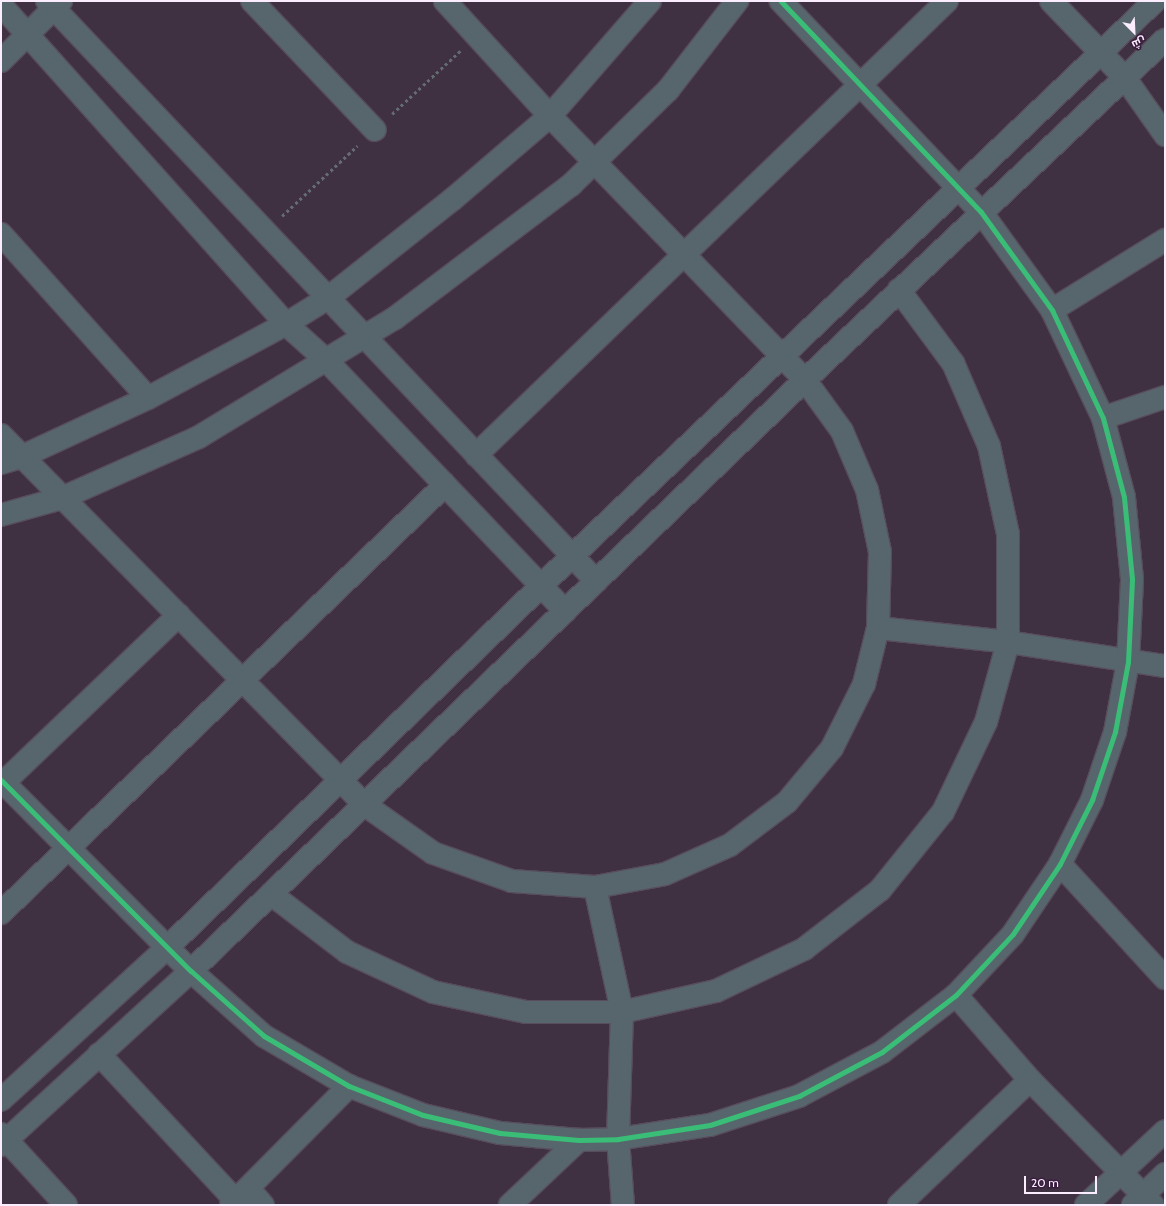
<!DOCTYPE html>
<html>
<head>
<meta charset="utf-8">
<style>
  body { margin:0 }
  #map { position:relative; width:1166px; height:1206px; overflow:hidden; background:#3f3142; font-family:Cabin,Cairo,sans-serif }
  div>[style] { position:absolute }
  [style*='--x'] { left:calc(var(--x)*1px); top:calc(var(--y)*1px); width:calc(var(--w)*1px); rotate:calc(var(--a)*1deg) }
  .path>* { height:2.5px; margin-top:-1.25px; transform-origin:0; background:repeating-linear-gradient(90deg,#646b71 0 3px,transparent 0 6px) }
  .roads { filter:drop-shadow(1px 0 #584d5b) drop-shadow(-1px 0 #584d5b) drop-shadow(0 1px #584d5b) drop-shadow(0 -1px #584d5b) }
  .street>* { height:22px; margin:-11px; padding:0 11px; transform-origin:11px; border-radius:11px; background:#57666c }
  .cycleway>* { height:5px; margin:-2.5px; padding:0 2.5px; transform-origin:2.5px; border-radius:2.5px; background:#3abd76 }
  span { translate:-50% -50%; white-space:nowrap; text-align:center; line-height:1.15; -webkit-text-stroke:3.5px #391e3f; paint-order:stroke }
  .frame { position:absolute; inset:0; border:2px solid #fbedfe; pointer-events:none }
  .north { position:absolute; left:1114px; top:12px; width:40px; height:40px; -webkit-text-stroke:3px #391e3f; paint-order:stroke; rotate:156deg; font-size:11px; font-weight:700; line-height:16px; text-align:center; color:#fbedfe }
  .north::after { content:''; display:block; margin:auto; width:14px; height:18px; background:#fbedfe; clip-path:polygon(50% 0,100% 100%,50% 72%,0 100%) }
  .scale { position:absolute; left:1024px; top:1176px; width:73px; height:18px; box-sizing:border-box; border:2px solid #fbedfe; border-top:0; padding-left:5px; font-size:12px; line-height:14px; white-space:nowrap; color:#fbedfe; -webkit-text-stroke:3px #391e3f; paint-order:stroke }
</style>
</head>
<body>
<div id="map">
  <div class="path">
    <i style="--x:392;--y:114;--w:93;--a:-42.8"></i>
    <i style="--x:282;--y:216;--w:103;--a:-43"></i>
  </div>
  <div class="roads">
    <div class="street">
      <i style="--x:47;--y:1;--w:799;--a:46.57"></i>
      <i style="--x:252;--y:1;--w:178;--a:46.4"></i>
      <i style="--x:1051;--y:1;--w:107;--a:46.1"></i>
      <i style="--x:1125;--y:78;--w:70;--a:54.9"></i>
      <i style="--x:1;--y:5;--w:428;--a:48.2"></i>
      <i style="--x:286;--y:324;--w:54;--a:42"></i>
      <i style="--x:326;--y:360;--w:347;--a:46.4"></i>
      <i style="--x:1;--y:61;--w:85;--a:-45"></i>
      <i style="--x:1;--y:234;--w:220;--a:48.1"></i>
      <i style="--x:1052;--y:310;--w:133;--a:-31.8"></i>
      <i style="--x:1103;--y:418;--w:65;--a:-18.7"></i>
      <i style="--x:1;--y:435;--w:519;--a:45.47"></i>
      <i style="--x:365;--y:805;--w:83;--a:35.2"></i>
      <i style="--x:433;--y:853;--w:84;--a:19.5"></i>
      <i style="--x:512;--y:881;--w:83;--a:4.1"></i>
      <i style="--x:595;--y:887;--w:71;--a:-10.5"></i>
      <i style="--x:665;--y:874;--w:71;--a:-24"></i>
      <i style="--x:730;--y:845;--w:71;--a:-37"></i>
      <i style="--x:787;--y:802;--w:70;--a:-50.2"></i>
      <i style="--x:832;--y:748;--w:72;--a:-63.4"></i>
      <i style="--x:864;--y:684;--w:58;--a:-76"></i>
      <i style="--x:878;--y:628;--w:76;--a:-88.5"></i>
      <i style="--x:880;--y:552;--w:63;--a:-101.8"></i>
      <i style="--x:867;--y:490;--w:64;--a:-113"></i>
      <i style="--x:842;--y:431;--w:63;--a:-126"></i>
      <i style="--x:805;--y:380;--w:367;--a:-134"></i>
      <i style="--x:550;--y:116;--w:156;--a:-132.4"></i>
      <i style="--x:476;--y:455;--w:654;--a:-43.95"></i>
      <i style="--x:1;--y:463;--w:21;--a:-17"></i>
      <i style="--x:21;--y:457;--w:140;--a:-24.9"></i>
      <i style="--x:148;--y:398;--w:157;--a:-28.2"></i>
      <i style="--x:286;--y:324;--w:49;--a:-31.8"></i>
      <i style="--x:328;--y:298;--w:159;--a:-38.4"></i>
      <i style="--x:453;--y:199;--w:128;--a:-40.6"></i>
      <i style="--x:550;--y:116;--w:152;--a:-49"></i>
      <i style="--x:1;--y:515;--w:63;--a:-15.6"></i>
      <i style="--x:62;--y:498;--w:150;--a:-24"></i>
      <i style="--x:199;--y:437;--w:229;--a:-31.3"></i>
      <i style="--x:395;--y:318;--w:221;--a:-37.1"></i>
      <i style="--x:571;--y:185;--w:136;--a:-44.4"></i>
      <i style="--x:668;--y:90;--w:113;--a:-52.2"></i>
      <i style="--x:878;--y:628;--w:131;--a:6.1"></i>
      <i style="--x:1008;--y:642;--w:159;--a:8.7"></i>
      <i style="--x:1;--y:780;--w:269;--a:45.2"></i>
      <i style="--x:191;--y:971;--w:98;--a:41.7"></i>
      <i style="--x:264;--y:1036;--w:99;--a:30.5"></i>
      <i style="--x:349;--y:1086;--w:79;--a:21.4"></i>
      <i style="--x:423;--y:1115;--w:79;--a:13.2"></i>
      <i style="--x:500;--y:1133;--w:79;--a:5.1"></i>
      <i style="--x:579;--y:1140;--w:39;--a:-1"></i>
      <i style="--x:618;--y:1139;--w:93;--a:-8.7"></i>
      <i style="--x:710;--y:1125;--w:94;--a:-18"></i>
      <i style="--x:799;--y:1096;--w:94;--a:-27.9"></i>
      <i style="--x:882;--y:1052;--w:93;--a:-37.6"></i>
      <i style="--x:956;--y:995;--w:83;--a:-46.9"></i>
      <i style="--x:1013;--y:934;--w:84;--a:-56.1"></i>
      <i style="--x:1060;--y:864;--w:72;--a:-63.4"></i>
      <i style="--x:1092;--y:800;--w:72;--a:-71.3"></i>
      <i style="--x:1115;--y:732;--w:71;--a:-79.5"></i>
      <i style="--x:1128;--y:662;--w:83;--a:-87.2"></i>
      <i style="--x:1132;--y:579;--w:82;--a:-95.6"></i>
      <i style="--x:1124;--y:497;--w:82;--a:-104.9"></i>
      <i style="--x:1103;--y:418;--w:119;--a:-115.3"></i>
      <i style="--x:1052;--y:310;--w:121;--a:-125.9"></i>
      <i style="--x:981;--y:212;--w:291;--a:-133.5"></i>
      <i style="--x:1;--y:785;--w:246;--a:-43.7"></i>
      <i style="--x:1060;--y:864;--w:155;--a:47.4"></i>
      <i style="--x:595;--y:887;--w:128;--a:77.8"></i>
      <i style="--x:622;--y:1012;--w:127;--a:91.8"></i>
      <i style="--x:618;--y:1139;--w:66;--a:85.7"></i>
      <i style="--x:271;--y:894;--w:96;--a:37.3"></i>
      <i style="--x:347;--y:952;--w:95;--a:24.9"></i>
      <i style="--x:433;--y:992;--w:95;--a:12.1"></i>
      <i style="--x:526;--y:1012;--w:96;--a:0"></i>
      <i style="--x:622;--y:1012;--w:96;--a:-12.6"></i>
      <i style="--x:716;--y:991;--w:98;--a:-25.5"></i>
      <i style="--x:804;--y:949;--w:96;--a:-37.8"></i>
      <i style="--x:880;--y:890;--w:100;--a:-51.1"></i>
      <i style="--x:943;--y:812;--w:100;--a:-64.5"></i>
      <i style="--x:986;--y:722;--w:83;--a:-74.6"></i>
      <i style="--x:1008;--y:642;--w:108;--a:-90"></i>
      <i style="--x:1008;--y:534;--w:90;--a:-102.2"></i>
      <i style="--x:989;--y:446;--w:90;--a:-113.4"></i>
      <i style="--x:953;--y:363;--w:91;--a:-126.5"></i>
      <i style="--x:1;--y:913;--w:617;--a:-43.95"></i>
      <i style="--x:956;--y:995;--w:113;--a:49"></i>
      <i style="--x:1030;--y:1080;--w:175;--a:45.5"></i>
      <i style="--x:99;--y:1054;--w:201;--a:47"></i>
      <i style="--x:1;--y:1100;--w:228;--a:-42.5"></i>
      <i style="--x:169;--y:946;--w:561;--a:-44.06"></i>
      <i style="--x:572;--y:556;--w:805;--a:-43.59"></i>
      <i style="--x:1;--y:1134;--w:96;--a:47.5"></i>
      <i style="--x:1;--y:1145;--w:258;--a:-42.5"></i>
      <i style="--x:191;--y:971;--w:852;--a:-43.91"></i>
      <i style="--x:805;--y:380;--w:495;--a:-43.4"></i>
      <i style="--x:249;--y:1189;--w:21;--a:49"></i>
      <i style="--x:231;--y:1205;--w:168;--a:-45.2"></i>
      <i style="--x:510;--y:1205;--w:95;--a:-43.3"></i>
      <i style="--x:899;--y:1205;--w:181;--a:-43.7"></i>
      <i style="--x:1086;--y:1205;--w:108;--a:-43.1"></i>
      <i style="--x:1133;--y:1205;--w:45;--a:-44.1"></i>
    </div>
  </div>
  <div class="cycleway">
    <i style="--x:1;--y:780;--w:269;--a:45.2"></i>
    <i style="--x:191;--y:971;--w:98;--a:41.7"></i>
    <i style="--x:264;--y:1036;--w:99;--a:30.5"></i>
    <i style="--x:349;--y:1086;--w:79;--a:21.4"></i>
    <i style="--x:423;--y:1115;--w:79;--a:13.2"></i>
    <i style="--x:500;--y:1133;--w:79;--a:5.1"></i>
    <i style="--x:579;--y:1140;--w:39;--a:-1"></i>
    <i style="--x:618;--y:1139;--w:93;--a:-8.7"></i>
    <i style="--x:710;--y:1125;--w:94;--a:-18"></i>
    <i style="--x:799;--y:1096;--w:94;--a:-27.9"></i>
    <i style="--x:882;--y:1052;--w:93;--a:-37.6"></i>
    <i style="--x:956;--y:995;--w:83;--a:-46.9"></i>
    <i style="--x:1013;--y:934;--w:84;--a:-56.1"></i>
    <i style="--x:1060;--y:864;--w:72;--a:-63.4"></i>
    <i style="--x:1092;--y:800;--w:72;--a:-71.3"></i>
    <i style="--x:1115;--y:732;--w:71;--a:-79.5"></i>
    <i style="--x:1128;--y:662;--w:83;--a:-87.2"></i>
    <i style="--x:1132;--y:579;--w:82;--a:-95.6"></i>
    <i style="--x:1124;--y:497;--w:82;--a:-104.9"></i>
    <i style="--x:1103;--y:418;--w:119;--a:-115.3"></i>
    <i style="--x:1052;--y:310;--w:121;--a:-125.9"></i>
    <i style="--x:981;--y:212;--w:291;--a:-133.5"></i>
  </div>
  <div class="frame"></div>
  <div class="north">ش</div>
  <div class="scale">20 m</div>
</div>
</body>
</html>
